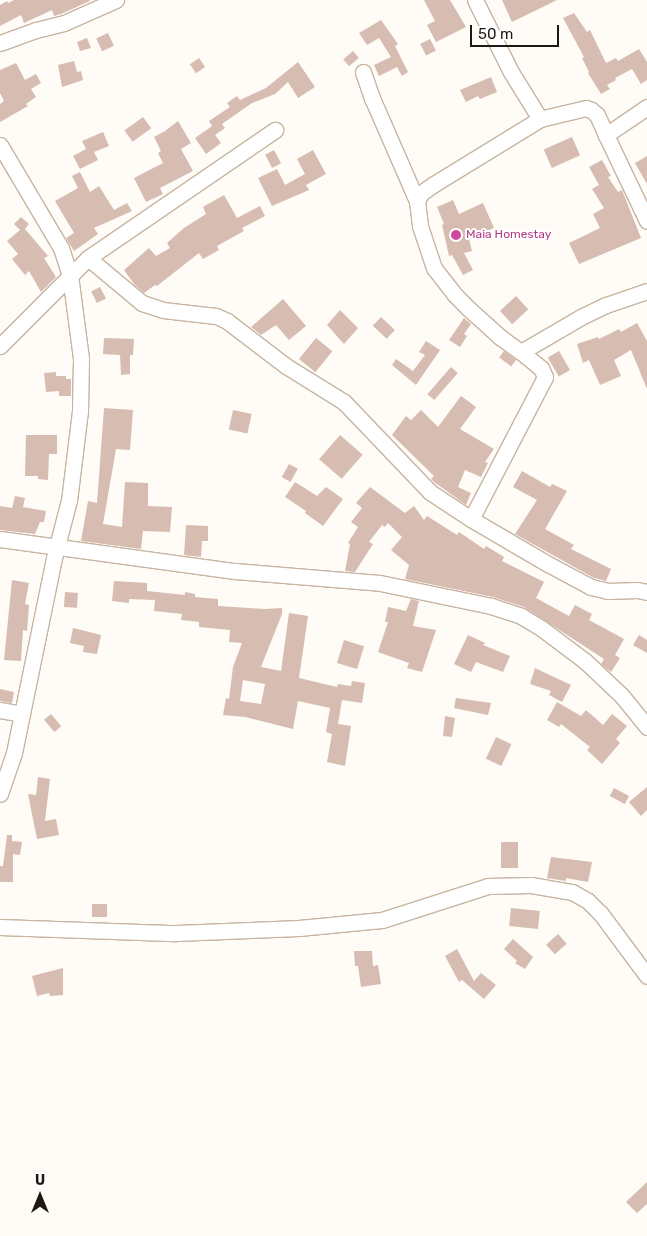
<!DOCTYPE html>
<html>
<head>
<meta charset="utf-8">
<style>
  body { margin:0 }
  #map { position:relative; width:647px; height:1236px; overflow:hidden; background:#fffbf6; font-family:Rubik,sans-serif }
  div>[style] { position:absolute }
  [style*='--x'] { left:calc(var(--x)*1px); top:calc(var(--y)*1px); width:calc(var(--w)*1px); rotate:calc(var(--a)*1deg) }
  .building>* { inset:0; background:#d7bcb1; transform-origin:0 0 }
  .roads { filter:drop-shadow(1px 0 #c7b4a1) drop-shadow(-1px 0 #c7b4a1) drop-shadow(0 1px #c7b4a1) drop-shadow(0 -1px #c7b4a1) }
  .minor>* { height:15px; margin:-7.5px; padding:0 7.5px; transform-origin:7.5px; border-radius:7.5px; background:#fff }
  .dots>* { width:14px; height:14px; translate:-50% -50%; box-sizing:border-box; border:2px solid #fff; border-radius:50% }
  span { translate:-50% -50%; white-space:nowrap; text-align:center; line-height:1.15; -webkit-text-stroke:4px #fff; paint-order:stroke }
  .hotel-label { font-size:12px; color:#b23c85 }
  .left { translate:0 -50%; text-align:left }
  .north { position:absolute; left:15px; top:1171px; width:50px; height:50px; -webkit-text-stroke:4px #fff; paint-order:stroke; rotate:0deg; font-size:14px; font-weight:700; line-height:20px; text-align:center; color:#1f1811 }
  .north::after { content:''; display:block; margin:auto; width:18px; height:22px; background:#1f1811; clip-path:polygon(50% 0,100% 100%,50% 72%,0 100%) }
  .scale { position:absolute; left:470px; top:25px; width:89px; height:22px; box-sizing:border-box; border:2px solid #1f1811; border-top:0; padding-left:6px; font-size:15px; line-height:18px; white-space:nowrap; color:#1f1811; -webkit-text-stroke:4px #fff; paint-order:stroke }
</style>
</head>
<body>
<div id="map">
  <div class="building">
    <i style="clip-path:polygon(14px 0,89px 0,90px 1px,61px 14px,54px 16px,52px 10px,24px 23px,21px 15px,0 26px,0 5px,7px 1px,8px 3px)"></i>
    <i style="clip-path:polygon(424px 0,450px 0,466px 27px,436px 42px,427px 25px,435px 21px)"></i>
    <i style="clip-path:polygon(502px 0,557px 0,512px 22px)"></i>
    <i style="clip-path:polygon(574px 13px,587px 32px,590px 30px,606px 63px,616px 58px,618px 61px,639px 49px,647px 62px,647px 80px,641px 84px,632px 69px,615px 78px,616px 80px,607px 85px,610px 89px,601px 94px,588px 73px,589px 72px,582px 58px,584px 57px,563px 18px)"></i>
    <i style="clip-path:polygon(381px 20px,398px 44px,395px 46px,408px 72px,402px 76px,397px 67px,379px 76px,374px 65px,391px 57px,379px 38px,367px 45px,359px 33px)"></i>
    <i style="left:108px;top:33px;width:14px;height:13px;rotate:65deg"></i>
    <i style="clip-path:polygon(87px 38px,91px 48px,80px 51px,77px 42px)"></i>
    <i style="left:430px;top:39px;width:13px;height:11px;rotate:63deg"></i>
    <i style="left:353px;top:51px;width:9px;height:13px;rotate:49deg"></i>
    <i style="left:199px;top:58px;width:11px;height:11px;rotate:56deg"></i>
    <i style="clip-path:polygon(74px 61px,77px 72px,81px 71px,83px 80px,62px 87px,58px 65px)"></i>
    <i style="clip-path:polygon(298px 62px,315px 87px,298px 98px,288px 82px,275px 94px,252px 103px,222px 124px,225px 128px,215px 135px,221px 143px,206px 154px,195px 138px,212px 126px,209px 121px,230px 107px,227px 103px,237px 96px,240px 100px,266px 88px)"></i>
    <i style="clip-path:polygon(16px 63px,25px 80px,36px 74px,41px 83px,31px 89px,36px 97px,26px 104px,28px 106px,0 122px,0 104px,4px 101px,0 93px,0 70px)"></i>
    <i style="clip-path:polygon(491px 77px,497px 92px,480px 99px,478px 96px,466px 102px,460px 90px)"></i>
    <i style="left:143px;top:117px;width:14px;height:23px;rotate:54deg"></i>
    <i style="clip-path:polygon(178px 121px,191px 143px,181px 149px,193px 171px,160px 188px,163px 194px,146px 202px,134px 178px,163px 163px,158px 153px,161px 151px,154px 137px,165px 131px)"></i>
    <i style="clip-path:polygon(103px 132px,109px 146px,94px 152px,98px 160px,80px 169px,73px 156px,86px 149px,82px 141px)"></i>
    <i style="left:572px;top:137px;width:20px;height:31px;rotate:66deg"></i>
    <i style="left:274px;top:150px;width:15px;height:10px;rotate:62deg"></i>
    <i style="clip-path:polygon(313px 150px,326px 174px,306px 185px,309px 190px,272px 206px,258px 178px,277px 169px,285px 185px,305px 174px,297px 159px)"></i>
    <i style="clip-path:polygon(647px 156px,647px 184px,635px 163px)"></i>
    <i style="clip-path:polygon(602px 160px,611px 176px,608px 177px,618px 192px,622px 190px,641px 238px,579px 264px,569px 243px,600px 228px,593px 214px,604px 208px,592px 189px,599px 185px,589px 167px)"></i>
    <i style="clip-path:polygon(80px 172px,90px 192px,99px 186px,114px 210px,127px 203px,132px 211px,94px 228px,98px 234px,74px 251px,66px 238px,74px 233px,55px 201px,78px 188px,72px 176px)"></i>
    <i style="clip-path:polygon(224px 195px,237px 218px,260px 206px,265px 216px,242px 228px,244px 231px,217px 246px,219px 250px,203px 259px,199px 253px,157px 286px,155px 285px,144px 293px,134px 284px,124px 270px,149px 248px,156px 256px,170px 248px,167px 243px,184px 228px,206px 214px,203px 207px)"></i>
    <i style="clip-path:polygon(453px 200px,459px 214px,483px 203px,494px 228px,469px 239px,472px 251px,464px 253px,473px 270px,463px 275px,452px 255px,449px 256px,442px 225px,444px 224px,437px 207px)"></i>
    <i style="clip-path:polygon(21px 217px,29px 224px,25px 229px,48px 256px,44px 258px,56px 277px,41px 292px,29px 271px,25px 275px,12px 259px,18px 254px,7px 241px,20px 230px,14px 224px)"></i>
    <i style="left:100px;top:287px;width:13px;height:10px;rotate:63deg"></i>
    <i style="left:516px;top:296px;width:18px;height:22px;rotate:47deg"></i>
    <i style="clip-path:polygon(283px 299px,306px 326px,289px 340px,276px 325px,261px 335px,251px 327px)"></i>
    <i style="clip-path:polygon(340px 310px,358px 328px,344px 344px,327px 325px)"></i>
    <i style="left:381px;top:317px;width:19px;height:12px;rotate:43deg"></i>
    <i style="clip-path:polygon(464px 318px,471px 324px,464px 334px,467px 336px,460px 347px,449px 340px)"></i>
    <i style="clip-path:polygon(637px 323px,647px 341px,647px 389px,631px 350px,614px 360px,621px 376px,600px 385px,589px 360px,583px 363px,577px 344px,598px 337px,599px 339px,619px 329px,621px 332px)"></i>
    <i style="clip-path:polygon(104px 338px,134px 339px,133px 355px,130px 355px,130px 374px,121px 375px,120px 355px,103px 354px)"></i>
    <i style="left:316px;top:338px;width:21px;height:27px;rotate:39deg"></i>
    <i style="clip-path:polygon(426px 341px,440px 350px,416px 385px,392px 365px,396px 359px,413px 371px,425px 355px,419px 352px)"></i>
    <i style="left:504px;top:351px;width:15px;height:8px;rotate:37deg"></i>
    <i style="left:559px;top:351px;width:22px;height:13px;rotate:60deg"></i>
    <i style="left:451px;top:367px;width:9px;height:36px;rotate:41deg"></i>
    <i style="clip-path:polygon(56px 372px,56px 376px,66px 376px,66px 379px,71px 379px,71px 396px,59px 396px,59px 391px,46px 392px,44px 373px)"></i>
    <i style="clip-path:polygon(461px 396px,476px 407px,460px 429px,494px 449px,485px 462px,488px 463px,481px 477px,465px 470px,458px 487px,471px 493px,466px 505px,434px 482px,431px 479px,434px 476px,392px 435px,406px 416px,411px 420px,421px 410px,438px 427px)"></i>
    <i style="clip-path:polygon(104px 408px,133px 410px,130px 450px,116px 449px,103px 524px,122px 527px,125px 482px,148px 483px,148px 506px,172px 507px,170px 532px,143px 531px,141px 549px,81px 541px,88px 501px,97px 503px)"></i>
    <i style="left:233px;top:410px;width:19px;height:20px;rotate:12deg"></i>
    <i style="clip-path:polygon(26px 435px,57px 435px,57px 454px,49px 454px,48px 480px,38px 479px,38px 476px,25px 476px)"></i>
    <i style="left:340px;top:435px;width:30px;height:32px;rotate:41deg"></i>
    <i style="left:289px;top:464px;width:10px;height:15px;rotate:29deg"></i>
    <i style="clip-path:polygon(522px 471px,550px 487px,552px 484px,567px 491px,545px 529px,574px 545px,571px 549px,611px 569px,606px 581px,594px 578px,515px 534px,537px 500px,513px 487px)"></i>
    <i style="clip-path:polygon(295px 482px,317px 496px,326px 487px,343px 499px,323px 526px,305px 513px,306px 511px,285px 497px)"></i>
    <i style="clip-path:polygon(370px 487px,405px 513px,414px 506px,424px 520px,427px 516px,457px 535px,459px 532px,484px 549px,486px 546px,504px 557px,502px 561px,544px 582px,536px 598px,569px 616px,575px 605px,592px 614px,589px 620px,624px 639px,615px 655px,620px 658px,611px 672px,601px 664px,604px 659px,524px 607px,493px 597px,405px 579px,409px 565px,391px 550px,402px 537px,388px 523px,385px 527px,382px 525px,369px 542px,373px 544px,355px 572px,345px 571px,350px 544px,348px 543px,358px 527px,351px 522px,362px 508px,356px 503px)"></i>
    <i style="clip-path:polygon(15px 496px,25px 498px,23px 507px,46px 511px,44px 522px,40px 522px,35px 534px,0 530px,0 506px,12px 508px)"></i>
    <i style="clip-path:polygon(186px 525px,208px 526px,208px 541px,202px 541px,201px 557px,184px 555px)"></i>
    <i style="clip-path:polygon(12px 580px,29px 583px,25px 604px,29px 605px,27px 631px,23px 630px,21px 661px,4px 660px)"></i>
    <i style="clip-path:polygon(evenodd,114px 581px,147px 583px,147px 591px,185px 595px,185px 592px,195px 594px,195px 597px,218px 599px,218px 606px,264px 609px,282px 608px,282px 614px,261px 667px,281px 671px,289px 613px,308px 616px,299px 678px,337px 687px,338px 684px,351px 686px,352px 681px,365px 683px,362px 703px,342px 700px,338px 724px,351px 726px,345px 766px,327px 762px,332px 734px,326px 732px,330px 708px,298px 701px,293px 729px,245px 717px,223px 715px,226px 698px,229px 699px,233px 667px,242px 643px,229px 642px,230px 630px,199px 627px,199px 622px,181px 620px,182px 614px,154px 611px,155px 600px,129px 599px,129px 603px,112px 601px,114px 581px,243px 680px,265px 684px,261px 704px,240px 701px,243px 680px)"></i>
    <i style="left:65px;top:592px;width:13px;height:15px;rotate:4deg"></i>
    <i style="clip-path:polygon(411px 599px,419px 601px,413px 626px,436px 630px,422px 672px,407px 668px,409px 663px,378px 652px,388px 622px,385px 622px,388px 607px,406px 611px)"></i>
    <i style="clip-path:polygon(73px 628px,101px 635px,97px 654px,83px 652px,84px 646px,70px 643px)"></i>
    <i style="clip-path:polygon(468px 635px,485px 643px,483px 645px,510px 656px,503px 672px,476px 662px,471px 672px,454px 664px)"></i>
    <i style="clip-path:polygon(639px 635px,647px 640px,647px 653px,633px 645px)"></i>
    <i style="left:344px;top:640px;width:21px;height:24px;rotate:17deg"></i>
    <i style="clip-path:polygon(535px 668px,571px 685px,562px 702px,549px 695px,551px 691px,530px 684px)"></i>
    <i style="clip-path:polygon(0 689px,14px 692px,12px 703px,0 701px)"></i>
    <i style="clip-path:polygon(456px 698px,491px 703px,488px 715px,454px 708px)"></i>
    <i style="clip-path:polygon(557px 702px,581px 716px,586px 710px,603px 725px,612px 714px,627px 726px,616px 739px,620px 743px,602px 764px,587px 750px,590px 747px,561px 724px,559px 727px,547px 720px)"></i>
    <i style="left:51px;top:714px;width:16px;height:9px;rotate:50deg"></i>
    <i style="clip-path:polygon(445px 716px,455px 718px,452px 737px,443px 736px)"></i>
    <i style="left:496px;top:737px;width:17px;height:24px;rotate:25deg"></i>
    <i style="clip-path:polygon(38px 777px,50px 779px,45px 821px,56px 819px,59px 835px,37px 839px,28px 794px,36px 795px)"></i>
    <i style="clip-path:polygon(647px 787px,647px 810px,641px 816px,629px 802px)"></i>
    <i style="left:614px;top:788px;width:17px;height:9px;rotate:28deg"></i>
    <i style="clip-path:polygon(7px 835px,12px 835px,12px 841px,22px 842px,20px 855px,13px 854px,13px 882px,0 882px,0 866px,3px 866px)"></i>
    <i style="left:501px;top:842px;width:17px;height:26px"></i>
    <i style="clip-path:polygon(551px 857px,592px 862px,588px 882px,566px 878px,566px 881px,547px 878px)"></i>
    <i style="left:92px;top:904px;width:15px;height:13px"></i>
    <i style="left:511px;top:908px;width:29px;height:18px;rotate:6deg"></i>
    <i style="left:558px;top:934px;width:13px;height:16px;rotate:48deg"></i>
    <i style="clip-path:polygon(513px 939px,533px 957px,525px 969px,515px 963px,517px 961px,504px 949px)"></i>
    <i style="clip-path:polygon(457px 949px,474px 981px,481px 973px,496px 985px,484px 999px,462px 980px,459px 982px,445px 956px)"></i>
    <i style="clip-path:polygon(354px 951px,372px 951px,373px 966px,378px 965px,381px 984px,361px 987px,358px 966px,355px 966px)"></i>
    <i style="clip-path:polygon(63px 968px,63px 995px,50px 996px,49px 993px,37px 996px,32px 976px)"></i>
    <i style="clip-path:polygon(647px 1182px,647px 1204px,637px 1213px,626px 1202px)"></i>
  </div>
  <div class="roads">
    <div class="minor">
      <i style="--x:475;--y:0;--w:80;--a:63.4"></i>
      <i style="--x:511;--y:72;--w:55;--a:58.3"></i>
      <i style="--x:0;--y:43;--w:38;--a:-20"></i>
      <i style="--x:36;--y:30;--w:29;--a:-14"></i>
      <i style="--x:64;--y:23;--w:57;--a:-23.9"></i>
      <i style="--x:363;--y:72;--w:28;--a:71"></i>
      <i style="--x:372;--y:98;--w:112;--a:66.4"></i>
      <i style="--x:647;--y:107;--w:50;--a:145.7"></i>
      <i style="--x:606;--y:135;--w:22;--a:-114"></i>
      <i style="--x:597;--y:115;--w:8;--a:-140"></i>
      <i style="--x:591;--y:110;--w:5;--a:-158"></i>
      <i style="--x:586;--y:108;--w:47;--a:166.6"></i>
      <i style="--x:540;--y:119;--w:124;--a:148.5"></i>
      <i style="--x:434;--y:184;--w:16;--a:145"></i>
      <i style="--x:421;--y:193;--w:9;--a:117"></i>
      <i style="--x:417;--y:201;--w:25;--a:83"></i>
      <i style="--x:420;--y:226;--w:44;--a:71.6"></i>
      <i style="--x:434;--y:268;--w:33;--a:52"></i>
      <i style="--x:454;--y:294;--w:21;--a:45"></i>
      <i style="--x:469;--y:309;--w:42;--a:42.1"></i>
      <i style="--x:500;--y:337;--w:26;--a:36"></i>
      <i style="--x:521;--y:352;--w:69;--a:-30.3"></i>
      <i style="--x:581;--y:317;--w:28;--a:-26"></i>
      <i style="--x:606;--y:305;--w:43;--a:-18.9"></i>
      <i style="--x:606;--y:135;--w:95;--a:64.5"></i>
      <i style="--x:0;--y:145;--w:120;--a:59.4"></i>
      <i style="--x:61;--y:248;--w:28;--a:72"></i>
      <i style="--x:70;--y:275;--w:85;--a:82.5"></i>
      <i style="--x:81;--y:359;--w:52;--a:91.1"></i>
      <i style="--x:80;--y:411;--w:90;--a:97"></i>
      <i style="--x:69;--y:500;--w:60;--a:104.5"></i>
      <i style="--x:54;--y:558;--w:199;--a:101.6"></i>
      <i style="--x:14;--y:753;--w:43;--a:108.9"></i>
      <i style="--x:88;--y:258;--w:70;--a:39.8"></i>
      <i style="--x:142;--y:303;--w:22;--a:18"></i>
      <i style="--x:163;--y:310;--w:53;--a:6.5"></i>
      <i style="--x:216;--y:316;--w:12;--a:24"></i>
      <i style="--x:227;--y:321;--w:74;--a:37.3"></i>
      <i style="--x:286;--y:366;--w:68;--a:31.8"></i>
      <i style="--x:344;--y:402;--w:124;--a:46.3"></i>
      <i style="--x:430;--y:492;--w:49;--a:33.4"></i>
      <i style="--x:0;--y:346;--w:124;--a:-45"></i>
      <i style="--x:88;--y:258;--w:227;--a:-34.4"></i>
      <i style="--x:521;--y:352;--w:26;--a:39"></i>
      <i style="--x:541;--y:368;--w:10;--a:66"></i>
      <i style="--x:545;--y:377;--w:160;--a:117.5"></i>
      <i style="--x:471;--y:519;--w:89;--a:30.3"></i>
      <i style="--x:548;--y:564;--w:49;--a:28.1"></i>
      <i style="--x:591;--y:587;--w:17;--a:13"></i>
      <i style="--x:608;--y:591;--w:29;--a:-2"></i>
      <i style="--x:637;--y:590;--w:10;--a:11"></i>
      <i style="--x:0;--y:539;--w:237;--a:7.8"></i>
      <i style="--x:235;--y:571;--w:145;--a:4.7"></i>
      <i style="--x:380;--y:583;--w:113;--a:11.7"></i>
      <i style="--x:491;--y:606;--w:32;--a:18"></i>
      <i style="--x:521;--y:616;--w:23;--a:31"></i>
      <i style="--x:541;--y:628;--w:55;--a:36.9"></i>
      <i style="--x:585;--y:661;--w:51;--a:43.4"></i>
      <i style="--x:622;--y:696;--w:40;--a:51"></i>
      <i style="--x:0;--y:710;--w:22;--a:10"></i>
      <i style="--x:0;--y:927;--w:176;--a:2"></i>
      <i style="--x:176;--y:933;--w:123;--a:-2.3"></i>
      <i style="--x:299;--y:928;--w:83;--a:-5.5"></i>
      <i style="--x:382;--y:920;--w:111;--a:-17.8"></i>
      <i style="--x:488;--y:886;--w:43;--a:-1.3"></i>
      <i style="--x:531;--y:885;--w:42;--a:9.7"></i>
      <i style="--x:572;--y:892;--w:18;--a:29"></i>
      <i style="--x:588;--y:901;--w:18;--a:45"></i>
      <i style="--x:601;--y:914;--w:77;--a:53.4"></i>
    </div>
  </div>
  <div class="dots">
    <i style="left:456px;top:235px;background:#d1479c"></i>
  </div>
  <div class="hotel-label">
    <span class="left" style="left:466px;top:235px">Maia Homestay</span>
  </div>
  <div class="north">U</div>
  <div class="scale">50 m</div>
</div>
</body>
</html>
